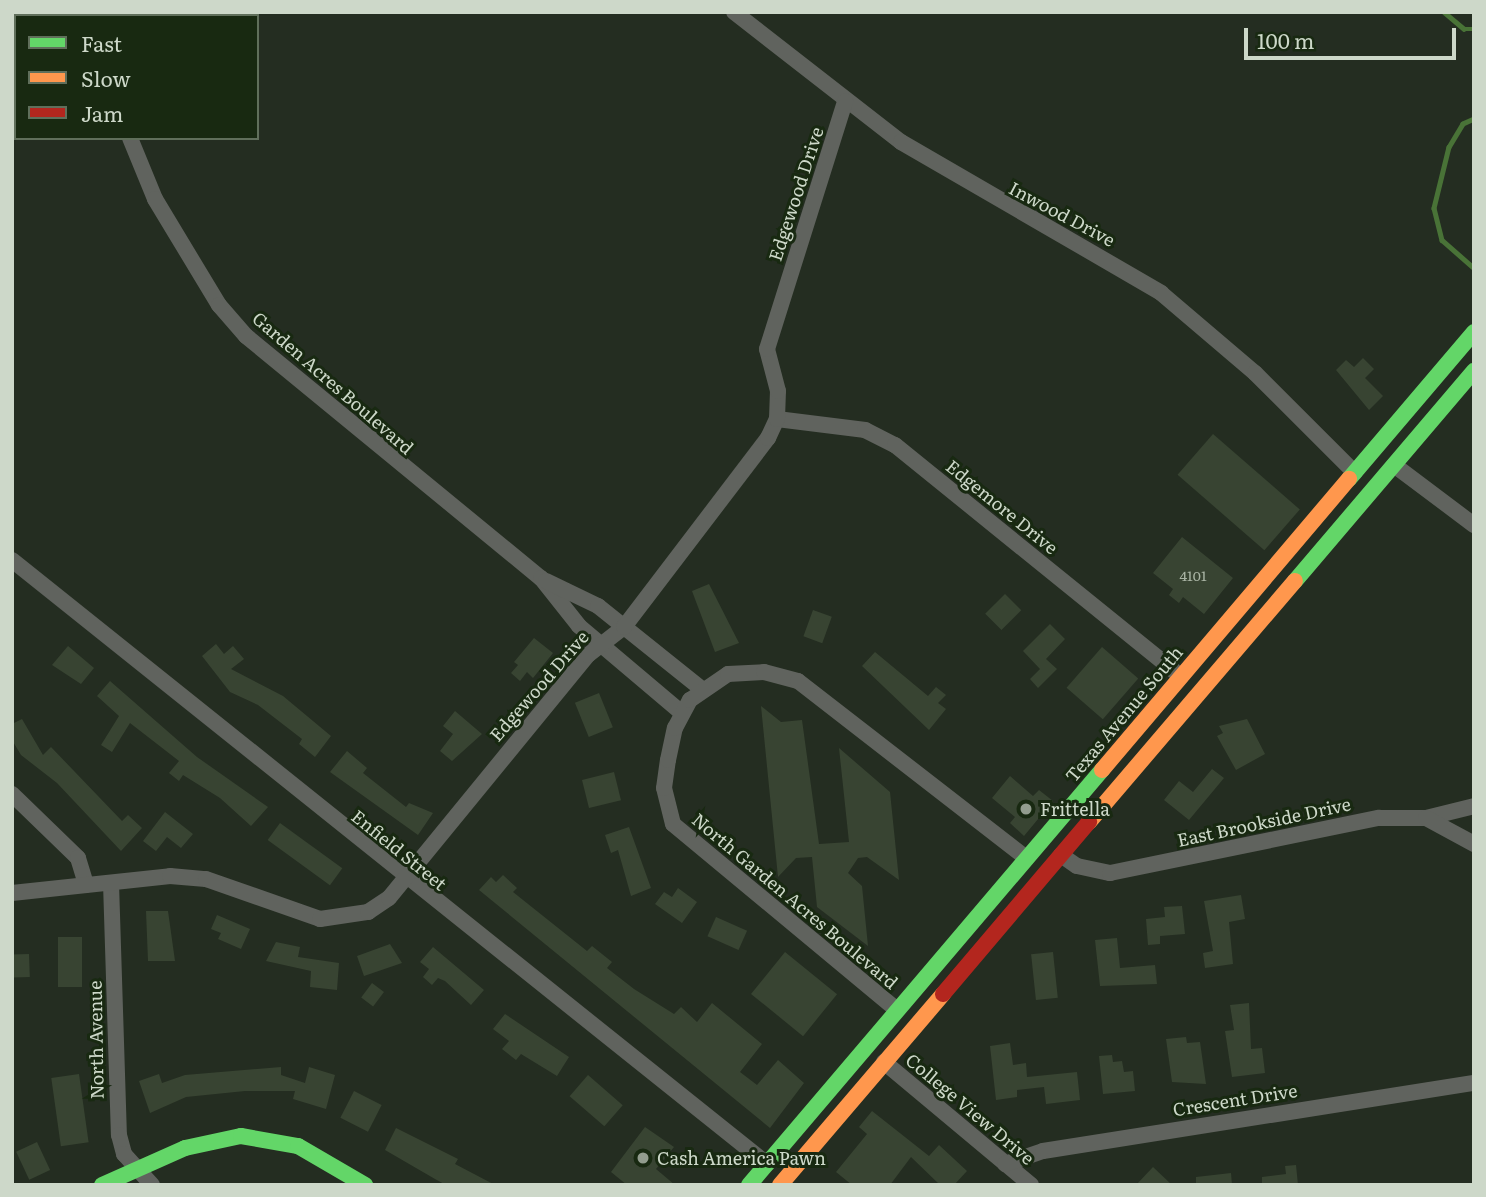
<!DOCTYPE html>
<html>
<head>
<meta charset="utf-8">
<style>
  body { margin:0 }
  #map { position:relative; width:1486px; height:1197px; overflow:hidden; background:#242d21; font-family:Literata,serif }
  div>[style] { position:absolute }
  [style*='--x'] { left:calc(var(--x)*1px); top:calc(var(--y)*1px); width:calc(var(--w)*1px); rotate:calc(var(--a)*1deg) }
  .stream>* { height:4.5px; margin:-2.25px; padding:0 2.25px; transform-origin:2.25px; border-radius:2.25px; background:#497337 }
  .building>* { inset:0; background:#384432; transform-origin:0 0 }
  .street>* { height:16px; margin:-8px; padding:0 8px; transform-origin:8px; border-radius:8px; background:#60635e }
  .fast>* { height:16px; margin:-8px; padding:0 8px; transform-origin:8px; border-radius:8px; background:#63d668 }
  .slow>* { height:16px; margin:-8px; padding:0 8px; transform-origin:8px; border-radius:8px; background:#ff974d }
  .jam>* { height:16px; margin:-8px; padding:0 8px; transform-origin:8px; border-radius:8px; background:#b3261e }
  .dots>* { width:19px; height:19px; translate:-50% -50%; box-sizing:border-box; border:4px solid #182911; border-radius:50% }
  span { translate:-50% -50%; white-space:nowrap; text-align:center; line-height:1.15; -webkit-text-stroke:6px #182911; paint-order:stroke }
  .number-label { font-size:14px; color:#a8b3a3 }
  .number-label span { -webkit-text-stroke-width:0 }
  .street-label { font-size:18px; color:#cdd8c9 }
  .poi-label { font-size:18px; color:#cdd8c9 }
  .left { translate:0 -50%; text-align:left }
  .frame { position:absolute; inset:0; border:14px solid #cdd8c9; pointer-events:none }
  .legend { position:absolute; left:14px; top:14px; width:245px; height:126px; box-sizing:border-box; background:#182911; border:2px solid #606f5b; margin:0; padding:9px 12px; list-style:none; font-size:21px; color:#cdd8c9 }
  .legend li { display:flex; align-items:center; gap:14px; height:35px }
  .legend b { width:35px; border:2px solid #606f5b }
  .scale { position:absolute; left:1244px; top:28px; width:212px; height:32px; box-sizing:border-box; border:4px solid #cdd8c9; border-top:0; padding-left:9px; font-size:21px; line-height:24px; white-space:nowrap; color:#cdd8c9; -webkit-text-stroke:5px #182911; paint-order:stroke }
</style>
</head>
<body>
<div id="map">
  <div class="stream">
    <i style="--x:1444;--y:12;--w:26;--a:40"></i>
    <i style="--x:1464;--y:29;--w:10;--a:0"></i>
    <i style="--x:1474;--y:119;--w:12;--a:156"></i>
    <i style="--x:1463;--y:124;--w:27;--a:121"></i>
    <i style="--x:1449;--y:147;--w:63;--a:103.8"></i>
    <i style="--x:1434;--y:208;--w:33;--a:76"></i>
    <i style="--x:1442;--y:240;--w:43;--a:41.2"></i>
  </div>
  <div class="building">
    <i style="clip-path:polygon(1363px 358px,1374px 369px,1365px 378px,1383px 396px,1369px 410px,1336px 370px,1346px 360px,1354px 367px)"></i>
    <i style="left:1213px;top:434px;width:115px;height:54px;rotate:41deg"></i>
    <i style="clip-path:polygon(1182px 537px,1233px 578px,1204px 614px,1183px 597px,1179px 603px,1169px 595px,1173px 589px,1153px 573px)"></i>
    <i style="clip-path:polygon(709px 584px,739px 643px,715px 652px,692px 591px)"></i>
    <i style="left:1005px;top:594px;width:23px;height:28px;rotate:45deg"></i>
    <i style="left:813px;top:610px;width:20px;height:28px;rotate:20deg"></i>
    <i style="clip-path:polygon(1050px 624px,1065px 639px,1046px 659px,1057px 669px,1038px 688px,1030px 679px,1040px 669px,1023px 651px)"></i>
    <i style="clip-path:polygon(534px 638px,553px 653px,533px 678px,527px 672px,520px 681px,511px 673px,518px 665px,514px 662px)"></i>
    <i style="clip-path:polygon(216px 644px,224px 654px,233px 646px,244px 659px,231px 669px,283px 696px,331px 736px,315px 757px,299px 744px,302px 739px,258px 705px,230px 692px,202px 656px)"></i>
    <i style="clip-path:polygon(68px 646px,94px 668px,81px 684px,52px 665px)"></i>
    <i style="left:1102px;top:647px;width:48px;height:54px;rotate:41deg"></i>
    <i style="clip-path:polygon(875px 652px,928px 696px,936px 687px,946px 695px,938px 703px,946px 709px,929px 730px,862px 666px)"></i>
    <i style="clip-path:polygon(110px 681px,197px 757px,268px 807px,251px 826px,220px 798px,183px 775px,179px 781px,169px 773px,179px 761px,130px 723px,112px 752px,101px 745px,119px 716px,97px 696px)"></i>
    <i style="left:599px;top:693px;width:37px;height:26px;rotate:68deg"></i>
    <i style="clip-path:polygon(761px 706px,781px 722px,802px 720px,819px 844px,849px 842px,839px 748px,890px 792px,899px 880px,867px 857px,858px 858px,848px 873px,862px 886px,868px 946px,817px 907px,812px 857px,796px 858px,778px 877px)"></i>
    <i style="clip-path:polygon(455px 711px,482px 734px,452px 761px,440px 751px,453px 734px,443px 726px)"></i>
    <i style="clip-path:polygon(22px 719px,43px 755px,51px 747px,122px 821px,128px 815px,142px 828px,121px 851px,57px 783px,21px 755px,12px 740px,12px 724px)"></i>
    <i style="clip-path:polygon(1247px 719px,1265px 754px,1236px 770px,1217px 736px,1223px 733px,1219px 726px)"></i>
    <i style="clip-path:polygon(347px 751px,367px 768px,363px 773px,406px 807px,409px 803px,433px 813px,418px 835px,330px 772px)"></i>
    <i style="clip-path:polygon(1212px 769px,1224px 778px,1189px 820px,1164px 800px,1179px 781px,1193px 792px)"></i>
    <i style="left:614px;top:772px;width:29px;height:33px;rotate:76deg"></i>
    <i style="clip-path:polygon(1010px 776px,1033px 796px,1039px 790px,1053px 801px,1024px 836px,1010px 823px,1015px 817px,992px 798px)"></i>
    <i style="clip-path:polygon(165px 812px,193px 834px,181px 848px,167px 837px,156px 851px,143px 841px)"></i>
    <i style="left:280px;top:823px;width:77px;height:21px;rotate:36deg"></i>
    <i style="clip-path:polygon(629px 827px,651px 888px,631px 896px,618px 850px,611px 853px,605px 835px)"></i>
    <i style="clip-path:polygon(503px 875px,517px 888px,513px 892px,587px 951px,592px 946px,612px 962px,607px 968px,634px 989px,674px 1014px,681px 1007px,697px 1022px,712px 1003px,762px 1044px,740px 1072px,757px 1085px,778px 1060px,804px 1083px,770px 1128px,479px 890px,491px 877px,496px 882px)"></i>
    <i style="clip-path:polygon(678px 888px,697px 902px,682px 923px,655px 904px,664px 892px,672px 897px)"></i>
    <i style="clip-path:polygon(1241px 895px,1245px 919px,1229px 922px,1233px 964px,1205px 968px,1203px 953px,1213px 951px,1204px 901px)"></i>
    <i style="clip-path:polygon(1182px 906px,1185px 934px,1160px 936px,1160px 944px,1148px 945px,1146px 919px,1165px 917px,1164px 907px)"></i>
    <i style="clip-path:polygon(146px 911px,168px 911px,175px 961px,148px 961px)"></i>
    <i style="clip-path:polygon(217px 915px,250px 929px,241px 949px,218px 939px,221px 933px,211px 929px)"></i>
    <i style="left:716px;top:917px;width:34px;height:21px;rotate:24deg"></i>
    <i style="left:58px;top:937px;width:24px;height:50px"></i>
    <i style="clip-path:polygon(1117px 938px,1120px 968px,1155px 965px,1157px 984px,1100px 986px,1095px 940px)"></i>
    <i style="clip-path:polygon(276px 942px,300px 947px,298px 957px,339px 963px,337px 990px,310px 987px,311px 971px,266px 961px)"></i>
    <i style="clip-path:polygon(390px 944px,402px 963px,364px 976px,357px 956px)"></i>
    <i style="clip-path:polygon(433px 947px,484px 990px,471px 1005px,445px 981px,438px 978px,432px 985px,423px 977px,429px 969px,420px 962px)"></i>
    <i style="left:785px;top:952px;width:67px;height:54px;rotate:39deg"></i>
    <i style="left:1053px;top:952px;width:46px;height:22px;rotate:84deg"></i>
    <i style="left:29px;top:954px;width:23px;height:17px;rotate:88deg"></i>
    <i style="left:372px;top:983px;width:15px;height:18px;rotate:37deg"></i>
    <i style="clip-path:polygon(1249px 1003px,1251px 1049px,1262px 1048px,1265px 1073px,1232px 1077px,1225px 1031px,1234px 1030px,1230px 1005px)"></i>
    <i style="clip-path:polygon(505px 1014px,569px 1057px,557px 1076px,521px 1054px,516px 1060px,502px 1049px,509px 1041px,493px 1029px)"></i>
    <i style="clip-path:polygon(1186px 1037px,1187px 1043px,1200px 1042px,1206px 1084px,1172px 1082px,1166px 1039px)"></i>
    <i style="clip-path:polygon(1010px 1043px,1013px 1065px,1026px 1063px,1027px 1077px,1077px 1072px,1080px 1100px,1046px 1104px,1044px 1087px,1017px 1090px,1017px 1097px,996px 1100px,990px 1046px)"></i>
    <i style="clip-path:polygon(1112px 1055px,1113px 1062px,1122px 1061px,1124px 1072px,1133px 1071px,1135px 1091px,1103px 1094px,1099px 1056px)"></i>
    <i style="clip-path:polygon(281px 1067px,281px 1075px,305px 1083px,309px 1067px,335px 1075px,326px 1109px,293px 1099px,295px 1091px,245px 1091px,186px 1097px,150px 1113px,139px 1081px,159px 1074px,162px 1083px,185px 1075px)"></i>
    <i style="left:79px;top:1074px;width:69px;height:28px;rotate:82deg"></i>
    <i style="left:588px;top:1075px;width:46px;height:28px;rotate:41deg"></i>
    <i style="left:354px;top:1091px;width:31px;height:30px;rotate:27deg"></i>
    <i style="clip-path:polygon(872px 1111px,929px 1156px,939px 1145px,967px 1171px,954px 1185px,940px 1185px,911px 1157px,890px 1185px,852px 1185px,836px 1172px,867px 1134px,859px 1127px)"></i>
    <i style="clip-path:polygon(645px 1127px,674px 1147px,656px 1169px,675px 1185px,627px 1185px,611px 1172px)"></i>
    <i style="clip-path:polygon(396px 1128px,458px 1159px,455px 1164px,495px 1185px,446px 1185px,435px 1179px,385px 1150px)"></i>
    <i style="left:37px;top:1142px;width:31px;height:23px;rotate:65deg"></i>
    <i style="clip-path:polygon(1296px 1165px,1298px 1185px,1262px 1185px,1262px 1177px,1286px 1174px,1285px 1166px)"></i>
    <i style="clip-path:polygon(1153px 1167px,1172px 1185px,1136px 1185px)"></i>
    <i style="clip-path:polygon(1231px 1173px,1232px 1185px,1196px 1185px,1196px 1177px)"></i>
  </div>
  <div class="street">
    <i style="--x:100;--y:12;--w:4;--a:76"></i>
    <i style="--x:734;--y:12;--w:212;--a:37.9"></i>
    <i style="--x:901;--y:142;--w:301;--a:30.1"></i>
    <i style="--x:1161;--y:293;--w:123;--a:40.4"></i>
    <i style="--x:1255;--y:373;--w:141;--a:45"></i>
    <i style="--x:130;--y:138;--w:66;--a:67.7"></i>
    <i style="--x:155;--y:199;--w:124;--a:58.9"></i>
    <i style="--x:219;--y:305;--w:41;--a:48.9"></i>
    <i style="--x:246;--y:336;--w:382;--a:39.4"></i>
    <i style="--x:541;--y:578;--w:61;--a:51.6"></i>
    <i style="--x:579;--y:626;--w:135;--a:40.2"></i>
    <i style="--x:777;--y:419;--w:89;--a:7.1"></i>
    <i style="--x:865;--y:430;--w:34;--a:27"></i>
    <i style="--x:895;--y:445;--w:368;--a:39"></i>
    <i style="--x:1394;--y:465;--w:100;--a:36.9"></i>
    <i style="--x:12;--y:560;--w:967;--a:38.66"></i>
    <i style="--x:546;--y:581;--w:58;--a:25.7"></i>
    <i style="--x:598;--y:606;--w:134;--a:38.7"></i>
    <i style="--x:12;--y:794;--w:92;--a:44.1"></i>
    <i style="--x:78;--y:858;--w:28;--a:73"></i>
    <i style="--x:1426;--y:818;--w:49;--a:-14"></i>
    <i style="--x:1061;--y:855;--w:19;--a:35"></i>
    <i style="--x:1077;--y:866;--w:34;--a:12"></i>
    <i style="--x:1110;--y:873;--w:275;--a:-11.6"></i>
    <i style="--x:1379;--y:818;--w:47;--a:0"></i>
    <i style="--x:1426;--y:818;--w:55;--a:28.4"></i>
    <i style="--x:111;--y:883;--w:252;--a:88.2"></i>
    <i style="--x:119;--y:1135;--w:20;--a:75"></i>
    <i style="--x:124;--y:1154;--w:42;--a:47.9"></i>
    <i style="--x:12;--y:893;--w:159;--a:-6.1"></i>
    <i style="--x:170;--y:876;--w:36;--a:5"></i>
    <i style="--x:206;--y:879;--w:121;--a:19.3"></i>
    <i style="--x:320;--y:919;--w:49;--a:-8.3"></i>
    <i style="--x:368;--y:912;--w:25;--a:-34"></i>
    <i style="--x:389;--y:898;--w:314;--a:-50.7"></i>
    <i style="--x:588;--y:655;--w:46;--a:-37.9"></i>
    <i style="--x:624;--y:627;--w:238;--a:-52.7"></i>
    <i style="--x:768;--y:438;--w:21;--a:-65"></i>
    <i style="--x:777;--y:419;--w:28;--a:-88"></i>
    <i style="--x:778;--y:391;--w:43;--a:-104.7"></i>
    <i style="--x:767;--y:349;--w:260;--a:-72.5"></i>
    <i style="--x:897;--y:1010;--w:291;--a:-140.3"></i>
    <i style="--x:673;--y:824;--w:37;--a:-104"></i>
    <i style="--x:664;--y:788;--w:28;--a:-82"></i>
    <i style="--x:668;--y:760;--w:33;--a:-78"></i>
    <i style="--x:675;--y:728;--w:32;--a:-62"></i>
    <i style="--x:690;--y:700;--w:46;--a:-34.4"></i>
    <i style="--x:728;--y:674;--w:36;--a:-3"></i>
    <i style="--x:764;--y:672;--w:35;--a:15"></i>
    <i style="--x:798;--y:681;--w:289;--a:37.8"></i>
    <i style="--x:884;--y:1062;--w:192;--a:39.9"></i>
    <i style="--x:1005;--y:1164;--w:40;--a:-18.9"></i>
    <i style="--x:1043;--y:1151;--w:436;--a:-9"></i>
  </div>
  <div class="fast">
    <i style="--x:1349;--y:479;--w:193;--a:-49.6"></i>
    <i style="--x:1295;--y:581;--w:276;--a:-49.6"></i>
    <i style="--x:102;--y:1185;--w:91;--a:-24"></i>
    <i style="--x:185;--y:1148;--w:57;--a:-12.1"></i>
    <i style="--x:241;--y:1136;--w:58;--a:10"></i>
    <i style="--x:298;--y:1146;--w:78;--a:30.2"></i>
    <i style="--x:749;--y:1185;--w:545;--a:-49.62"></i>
  </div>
  <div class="slow">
    <i style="--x:1102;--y:770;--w:382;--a:-49.7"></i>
    <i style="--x:1089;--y:822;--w:317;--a:-49.5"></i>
    <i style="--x:780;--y:1185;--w:251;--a:-49.5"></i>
  </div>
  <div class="jam">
    <i style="--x:943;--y:994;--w:226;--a:-49.7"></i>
  </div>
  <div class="dots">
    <i style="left:1026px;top:809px;background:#929c8e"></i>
    <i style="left:643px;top:1158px;background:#929c8e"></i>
  </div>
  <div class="number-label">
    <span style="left:1193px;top:575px">4101</span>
  </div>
  <div class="street-label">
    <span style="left:796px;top:194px;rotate:-72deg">Edgewood Drive</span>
    <span style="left:1062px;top:214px;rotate:28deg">Inwood Drive</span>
    <span style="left:333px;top:383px;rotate:41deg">Garden Acres Boulevard</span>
    <span style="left:1002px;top:507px;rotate:39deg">Edgemore Drive</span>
    <span style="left:539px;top:686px;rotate:-49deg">Edgewood Drive</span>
    <span style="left:1124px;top:714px;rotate:-50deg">Texas Avenue South</span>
    <span style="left:1264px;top:822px;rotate:-12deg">East Brookside Drive</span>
    <span style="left:399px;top:850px;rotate:39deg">Enfield Street</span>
    <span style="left:795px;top:901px;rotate:40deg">North Garden Acres Boulevard</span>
    <span style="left:96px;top:1040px;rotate:-91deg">North Avenue</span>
    <span style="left:1235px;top:1100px;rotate:-9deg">Crescent Drive</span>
    <span style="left:970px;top:1109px;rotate:40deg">College View Drive</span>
  </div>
  <div class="poi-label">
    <span class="left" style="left:1040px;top:809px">Frittella</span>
    <span class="left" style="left:657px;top:1158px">Cash America Pawn</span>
  </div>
  <div class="frame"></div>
  <ul class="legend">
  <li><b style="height:9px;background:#63d668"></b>Fast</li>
  <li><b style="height:9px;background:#ff974d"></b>Slow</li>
  <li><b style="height:9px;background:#b3261e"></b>Jam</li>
  </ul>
  <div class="scale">100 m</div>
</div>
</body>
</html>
